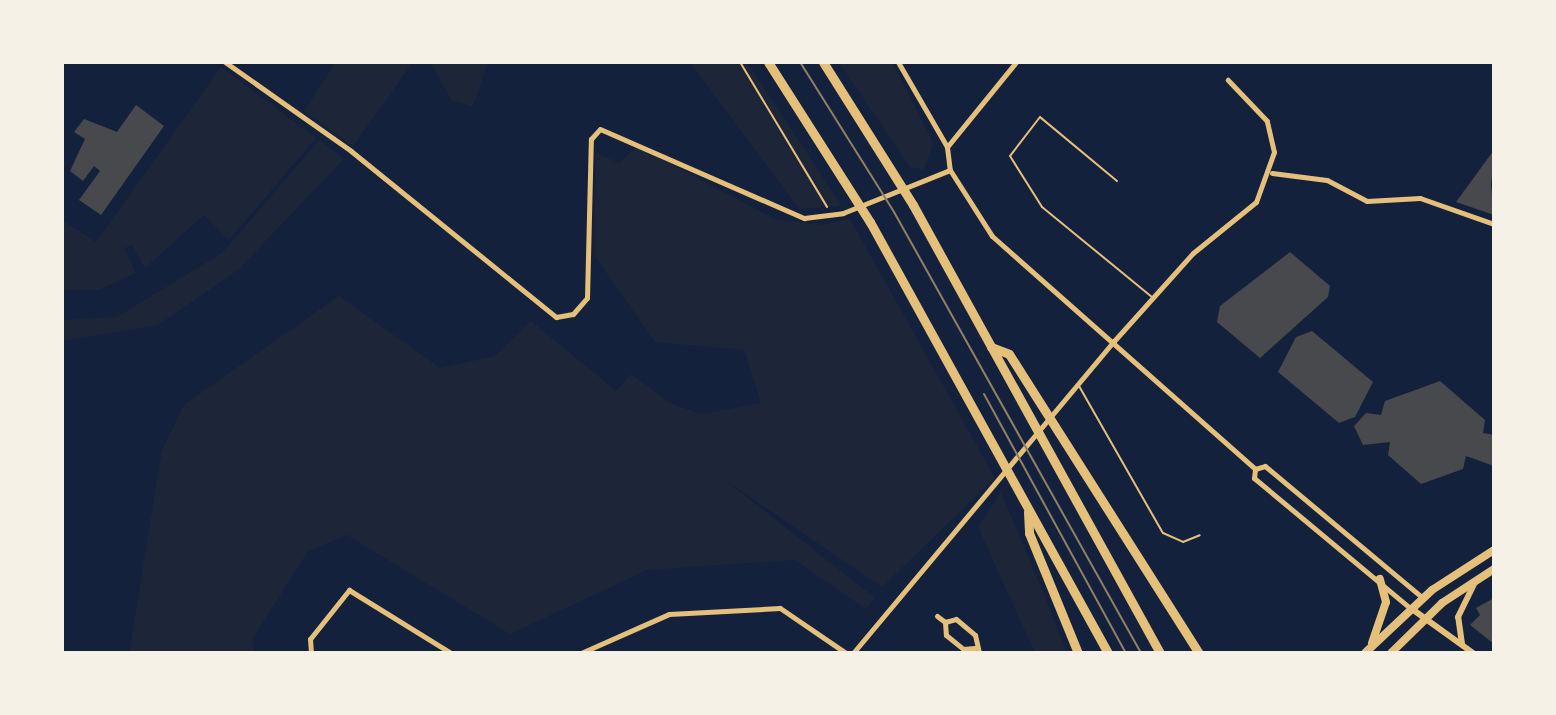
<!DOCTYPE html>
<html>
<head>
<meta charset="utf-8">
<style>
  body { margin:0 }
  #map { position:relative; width:1556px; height:715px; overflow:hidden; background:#14213d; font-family:Commissioner,sans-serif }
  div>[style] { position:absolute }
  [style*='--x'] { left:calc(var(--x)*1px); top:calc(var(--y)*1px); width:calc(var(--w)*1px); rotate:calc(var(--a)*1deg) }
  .green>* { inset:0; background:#1d2539 }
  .building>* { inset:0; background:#48494c }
  .path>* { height:2px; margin:-1px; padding:0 1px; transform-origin:1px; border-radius:1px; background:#e5c07b }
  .service>* { height:2px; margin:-1px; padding:0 1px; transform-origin:1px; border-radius:1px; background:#e5c07b }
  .minor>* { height:5px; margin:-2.5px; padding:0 2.5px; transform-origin:2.5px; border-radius:2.5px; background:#e5c07b }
  .tertiary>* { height:6px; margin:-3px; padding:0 3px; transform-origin:3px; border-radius:3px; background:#e5c07b }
  .primary>* { height:8px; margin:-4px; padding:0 4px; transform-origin:4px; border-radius:4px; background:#e5c07b }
  .motorway>* { height:9px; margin:-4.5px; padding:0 4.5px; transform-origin:4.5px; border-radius:4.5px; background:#e5c07b }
  .tram>* { height:2px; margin:-1px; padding:0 1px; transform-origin:1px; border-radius:1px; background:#918062 }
  span { translate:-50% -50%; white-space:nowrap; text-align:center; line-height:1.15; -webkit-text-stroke:7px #f6f1e7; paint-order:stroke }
  .frame { position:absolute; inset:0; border:64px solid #f6f1e7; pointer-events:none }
</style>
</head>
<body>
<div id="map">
  <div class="green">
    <i style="clip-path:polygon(336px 62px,413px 62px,353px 146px,304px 111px)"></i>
    <i style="clip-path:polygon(430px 62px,488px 62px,473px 106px,452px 101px)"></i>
    <i style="clip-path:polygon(690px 62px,747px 62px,842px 206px,799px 209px)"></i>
    <i style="clip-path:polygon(839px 62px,892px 62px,933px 143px,924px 170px,910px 167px)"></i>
    <i style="clip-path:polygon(221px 67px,316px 138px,229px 240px,204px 215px,145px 268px,132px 245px,124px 248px,136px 273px,99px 290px,62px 290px,62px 220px,96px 242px)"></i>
    <i style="clip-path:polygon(319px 140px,344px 159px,238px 270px,158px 325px,62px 341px,62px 320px,117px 317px,222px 253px)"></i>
    <i style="clip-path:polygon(637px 146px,775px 219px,819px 225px,850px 219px,995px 478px,882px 587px,725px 480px,875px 598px,866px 609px,795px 560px,647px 570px,510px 634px,347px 535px,308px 551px,253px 638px,254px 653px,129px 653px,162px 450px,184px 405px,339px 296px,440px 368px,495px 356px,531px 321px,616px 391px,631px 374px,672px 404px,701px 414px,761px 403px,744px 350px,655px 342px,594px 255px,596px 153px,619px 163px)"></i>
    <i style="clip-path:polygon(1001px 492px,1045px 597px,1067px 653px,1035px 653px,978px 527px)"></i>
  </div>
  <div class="building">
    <i style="clip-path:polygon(136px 105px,164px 126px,101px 215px,79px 200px,100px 171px,94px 166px,83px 181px,70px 171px,85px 139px,74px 132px,84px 119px,117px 132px)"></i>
    <i style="clip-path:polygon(1494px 150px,1491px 185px,1494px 215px,1456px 202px)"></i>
    <i style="clip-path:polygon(1290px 252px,1330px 286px,1328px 297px,1260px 358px,1217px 322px,1220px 306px)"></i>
    <i style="clip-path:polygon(1312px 331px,1373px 382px,1355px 417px,1339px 423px,1278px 372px,1296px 337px)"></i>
    <i style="clip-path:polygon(1440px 381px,1485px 420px,1483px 433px,1494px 435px,1494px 466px,1466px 456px,1463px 469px,1421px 484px,1388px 455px,1390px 442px,1363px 445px,1354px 426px,1366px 413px,1381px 415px,1385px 401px)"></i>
    <i style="clip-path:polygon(1494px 598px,1494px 644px,1470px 625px,1480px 615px,1476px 608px)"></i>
  </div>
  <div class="path">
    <i style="--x:740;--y:62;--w:169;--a:59"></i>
  </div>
  <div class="service">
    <i style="--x:1117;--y:181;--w:100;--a:-140.3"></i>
    <i style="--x:1040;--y:117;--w:49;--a:127.6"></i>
    <i style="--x:1010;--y:156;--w:60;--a:57.9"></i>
    <i style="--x:1042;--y:207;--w:142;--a:39.3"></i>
    <i style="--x:1079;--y:386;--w:169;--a:60.3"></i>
    <i style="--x:1163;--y:533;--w:22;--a:24"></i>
    <i style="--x:1183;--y:542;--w:18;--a:-22"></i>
  </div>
  <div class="minor">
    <i style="--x:225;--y:62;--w:154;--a:35.2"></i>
    <i style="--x:351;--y:151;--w:264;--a:39"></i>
    <i style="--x:556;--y:317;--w:17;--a:-10"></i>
    <i style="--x:573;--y:314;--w:21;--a:-49"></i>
    <i style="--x:587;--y:298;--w:159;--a:-88.6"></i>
    <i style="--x:591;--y:139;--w:13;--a:-48"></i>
    <i style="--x:600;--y:129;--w:223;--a:23.6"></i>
    <i style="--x:804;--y:218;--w:39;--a:-7"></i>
    <i style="--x:843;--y:213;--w:115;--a:-21.9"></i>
    <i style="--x:898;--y:62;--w:98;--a:60"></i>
    <i style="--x:947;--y:147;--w:23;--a:83"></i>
    <i style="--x:950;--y:170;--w:78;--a:57.5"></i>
    <i style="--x:992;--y:236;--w:351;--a:41.5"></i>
    <i style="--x:1255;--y:469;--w:9;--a:96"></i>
    <i style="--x:1254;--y:478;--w:204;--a:39.8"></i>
    <i style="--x:947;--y:147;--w:109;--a:-50.9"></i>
    <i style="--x:1272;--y:173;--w:55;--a:7.3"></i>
    <i style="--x:1327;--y:180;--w:45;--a:27.7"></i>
    <i style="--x:1367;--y:201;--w:53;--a:-3.2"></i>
    <i style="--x:1420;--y:198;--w:78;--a:19.4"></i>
    <i style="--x:1255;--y:469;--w:10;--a:-17"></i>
    <i style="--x:1265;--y:466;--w:206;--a:39.9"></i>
    <i style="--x:937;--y:616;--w:10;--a:37"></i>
    <i style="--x:945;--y:622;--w:11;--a:-15"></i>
    <i style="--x:956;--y:619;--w:25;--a:40"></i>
    <i style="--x:975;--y:635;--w:18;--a:77"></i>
    <i style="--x:945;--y:622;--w:13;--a:86"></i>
    <i style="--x:946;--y:635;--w:22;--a:39"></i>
    <i style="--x:963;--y:649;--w:12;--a:-5"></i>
    <i style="--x:311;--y:653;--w:14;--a:-94"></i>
    <i style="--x:310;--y:639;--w:63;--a:-51.5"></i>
    <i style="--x:349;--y:590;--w:120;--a:31.7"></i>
    <i style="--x:581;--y:653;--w:96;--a:-23.9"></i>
    <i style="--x:669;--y:614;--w:111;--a:-3.1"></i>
    <i style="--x:780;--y:608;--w:80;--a:34.3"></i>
    <i style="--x:853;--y:653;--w:407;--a:-50.1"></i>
    <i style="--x:1114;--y:341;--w:118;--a:-48.1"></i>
    <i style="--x:1193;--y:253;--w:81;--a:-39"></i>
    <i style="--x:1256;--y:202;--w:53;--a:-70.2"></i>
    <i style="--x:1274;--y:152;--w:32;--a:-103"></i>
    <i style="--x:1267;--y:121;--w:57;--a:-133.6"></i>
  </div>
  <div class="tertiary">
    <i style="--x:1412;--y:609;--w:75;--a:35.8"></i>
    <i style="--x:1462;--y:644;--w:27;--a:-98"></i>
    <i style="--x:1458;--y:617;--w:37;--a:-64"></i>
  </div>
  <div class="primary">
    <i style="--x:1372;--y:643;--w:43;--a:-71.1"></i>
    <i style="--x:1386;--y:602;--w:24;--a:-105"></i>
    <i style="--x:1365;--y:653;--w:92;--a:-43.2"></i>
    <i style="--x:1432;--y:590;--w:74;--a:-32.8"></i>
    <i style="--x:1391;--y:653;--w:71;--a:-44.4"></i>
    <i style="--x:1442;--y:603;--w:62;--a:-33.2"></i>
  </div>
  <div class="motorway">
    <i style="--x:768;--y:62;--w:190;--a:57.5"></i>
    <i style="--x:870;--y:222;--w:492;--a:61.1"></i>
    <i style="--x:823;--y:62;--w:169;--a:57.8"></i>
    <i style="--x:913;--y:205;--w:512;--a:61.13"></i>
    <i style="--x:991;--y:347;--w:19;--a:21"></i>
    <i style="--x:1009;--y:354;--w:354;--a:57.6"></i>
    <i style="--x:1028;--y:512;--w:21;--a:87"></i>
    <i style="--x:1029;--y:533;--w:130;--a:67.8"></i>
  </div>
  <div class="tram">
    <i style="--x:800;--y:62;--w:177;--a:57.9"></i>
    <i style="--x:894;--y:212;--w:505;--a:60.75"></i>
    <i style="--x:984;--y:394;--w:295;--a:61.3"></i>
  </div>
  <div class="frame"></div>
</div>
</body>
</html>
